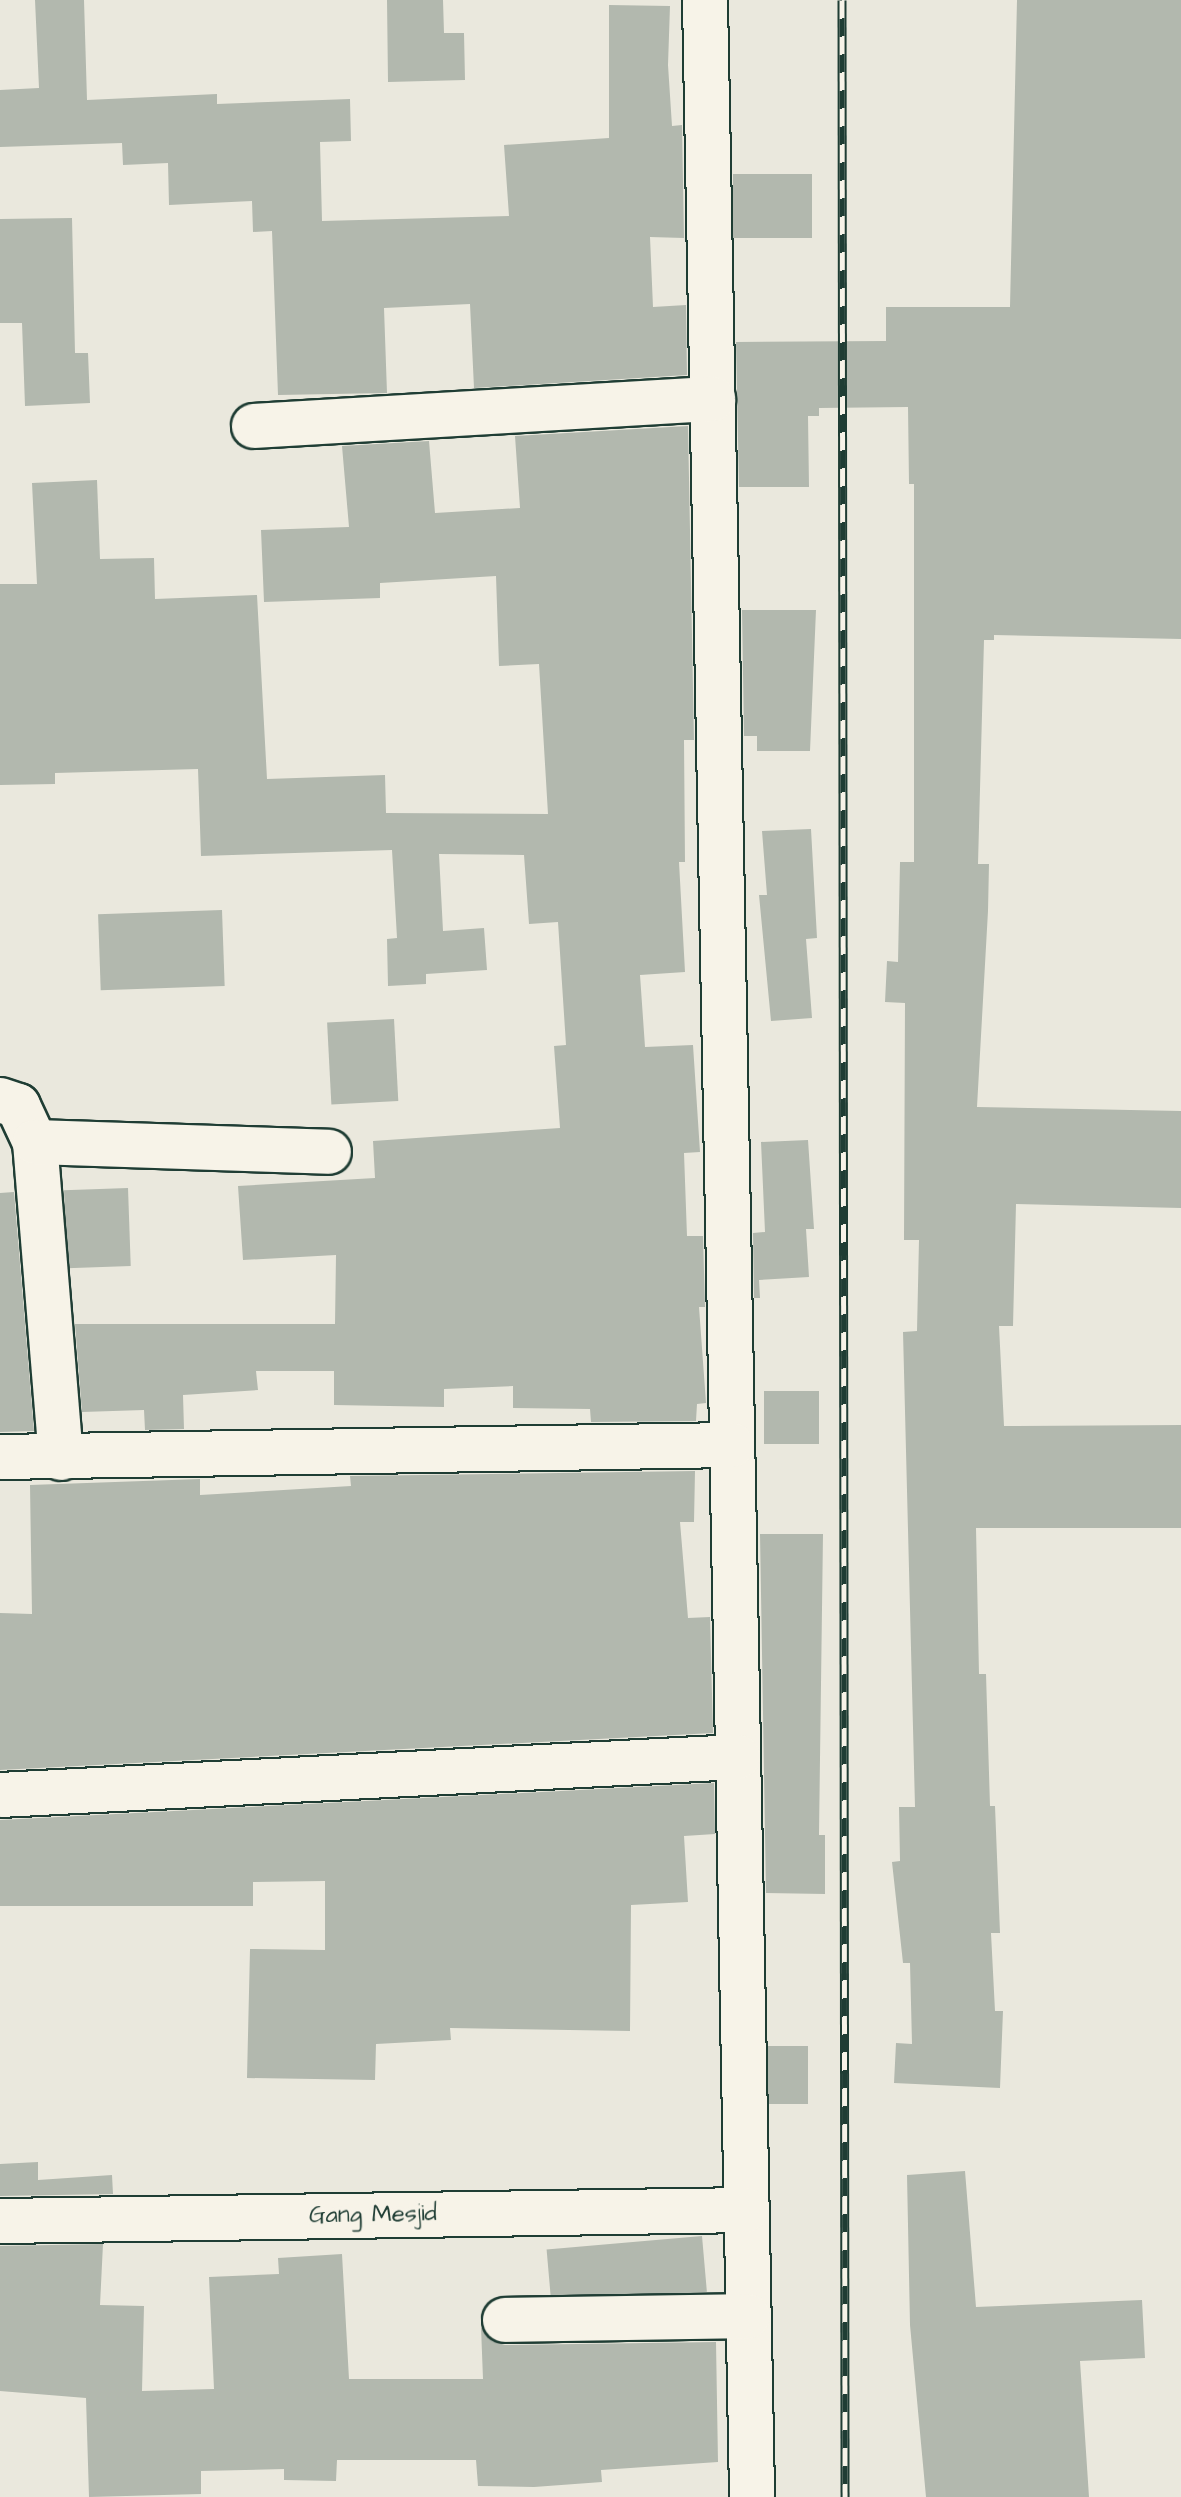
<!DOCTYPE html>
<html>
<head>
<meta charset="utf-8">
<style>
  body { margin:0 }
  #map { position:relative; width:1181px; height:2497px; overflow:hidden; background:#eae8dd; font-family:"Architects Daughter",sans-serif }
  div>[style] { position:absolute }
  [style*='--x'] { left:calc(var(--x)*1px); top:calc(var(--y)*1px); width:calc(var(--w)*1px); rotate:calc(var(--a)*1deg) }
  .building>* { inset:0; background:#b2b8ae; transform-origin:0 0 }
  .roads { filter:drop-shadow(2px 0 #1f3d34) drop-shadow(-2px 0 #1f3d34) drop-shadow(0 2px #1f3d34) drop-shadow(0 -2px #1f3d34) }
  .street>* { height:44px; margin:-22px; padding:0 22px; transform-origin:22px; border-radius:22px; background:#f7f3e8 }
  .rail>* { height:9px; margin-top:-4.5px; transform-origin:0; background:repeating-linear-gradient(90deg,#f7f3e8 0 18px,#1f3d34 0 36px); box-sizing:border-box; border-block:2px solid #1f3d34 }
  span { translate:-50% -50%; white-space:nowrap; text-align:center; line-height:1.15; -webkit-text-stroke:6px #f7f3e8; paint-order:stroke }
  .street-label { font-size:24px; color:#1f3d34 }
</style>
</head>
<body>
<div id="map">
  <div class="building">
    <i style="clip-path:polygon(35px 0,84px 0,87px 100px,217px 94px,217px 104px,350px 99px,351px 141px,320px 142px,322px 221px,509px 216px,504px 145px,609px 138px,609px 5px,670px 6px,668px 65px,672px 126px,682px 125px,684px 238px,650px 237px,653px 307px,686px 305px,687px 375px,474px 388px,470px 304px,384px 308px,387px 393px,278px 395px,272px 231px,253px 232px,252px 201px,169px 205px,168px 163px,123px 165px,122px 143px,0 147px,0 90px,39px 88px)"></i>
    <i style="clip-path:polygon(387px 0,443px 0,444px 33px,464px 33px,465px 80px,388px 82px)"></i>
    <i style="clip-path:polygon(1017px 0,1181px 0,1181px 639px,994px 635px,994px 640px,984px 640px,978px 864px,989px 864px,988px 911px,977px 1107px,1181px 1111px,1181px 1208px,1016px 1204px,1013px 1326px,999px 1326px,1004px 1426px,1181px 1425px,1181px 1528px,976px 1528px,979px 1674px,986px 1674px,990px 1806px,995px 1806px,1000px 1933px,991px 1933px,995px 2011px,1003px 2011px,1000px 2088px,894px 2083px,896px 2043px,912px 2044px,910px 1963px,903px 1963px,892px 1862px,900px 1861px,899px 1807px,915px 1807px,903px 1332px,917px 1331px,919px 1240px,904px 1240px,905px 1003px,885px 1002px,887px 961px,898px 962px,900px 862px,914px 862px,914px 484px,909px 484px,908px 407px,819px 408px,819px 416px,808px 416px,809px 487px,739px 487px,736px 342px,886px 341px,886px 307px,1010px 307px)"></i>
    <i style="left:733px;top:174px;width:79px;height:64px"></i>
    <i style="clip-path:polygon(72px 218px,75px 353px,88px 353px,90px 403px,25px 406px,22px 323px,0 323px,0 219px)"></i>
    <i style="clip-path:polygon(688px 426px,694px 740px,684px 740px,685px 862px,679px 862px,685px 972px,640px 975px,645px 1047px,693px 1045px,700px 1152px,684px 1153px,687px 1236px,703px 1236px,705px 1307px,699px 1307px,706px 1403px,697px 1404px,696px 1421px,591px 1422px,590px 1409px,513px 1408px,513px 1386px,444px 1389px,444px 1407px,334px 1405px,334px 1371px,256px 1371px,258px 1390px,183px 1395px,184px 1429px,145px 1430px,144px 1410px,82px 1412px,75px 1324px,335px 1324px,336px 1255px,243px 1260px,238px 1186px,375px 1178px,373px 1141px,560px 1128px,554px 1046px,566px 1045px,558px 922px,529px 924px,524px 855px,439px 854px,443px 931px,484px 928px,487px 970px,426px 974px,426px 984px,388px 986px,387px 939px,397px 938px,392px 850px,201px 856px,198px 769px,55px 773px,55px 784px,0 785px,0 584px,37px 584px,32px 483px,97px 480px,100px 559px,154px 558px,155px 599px,257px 595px,267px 779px,385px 775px,386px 813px,548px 814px,539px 664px,499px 666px,496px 576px,380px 583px,380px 598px,264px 602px,261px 530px,349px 527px,342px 446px,429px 441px,435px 513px,520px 508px,515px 436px)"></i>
    <i style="clip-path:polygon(742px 610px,816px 610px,810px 751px,757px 751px,757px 736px,744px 736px)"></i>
    <i style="clip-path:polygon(811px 829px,817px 938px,806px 939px,812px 1018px,771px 1021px,759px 895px,767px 895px,762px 831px)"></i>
    <i style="left:222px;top:910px;width:76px;height:124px;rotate:88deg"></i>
    <i style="left:394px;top:1019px;width:82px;height:67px;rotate:87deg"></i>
    <i style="clip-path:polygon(808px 1140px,814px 1229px,806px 1229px,809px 1277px,759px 1280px,760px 1298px,754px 1298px,753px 1233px,765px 1232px,761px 1142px)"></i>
    <i style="left:128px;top:1188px;width:78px;height:64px;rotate:88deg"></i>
    <i style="clip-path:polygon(14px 1192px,34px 1431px,0 1432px,0 1193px)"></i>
    <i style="left:764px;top:1391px;width:55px;height:53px"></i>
    <i style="clip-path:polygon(695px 1471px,694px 1522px,680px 1522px,688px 1618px,710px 1617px,713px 1733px,0 1770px,0 1613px,32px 1614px,30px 1485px,200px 1479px,200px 1495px,351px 1486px,350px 1476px)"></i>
    <i style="clip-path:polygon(760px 1534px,823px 1534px,819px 1835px,825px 1835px,825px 1894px,766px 1893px)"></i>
    <i style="clip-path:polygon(714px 1783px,715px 1834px,684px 1836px,688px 1902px,631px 1905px,630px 2031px,450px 2028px,451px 2040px,376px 2044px,375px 2080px,247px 2078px,250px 1949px,325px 1950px,325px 1881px,253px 1882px,253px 1906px,0 1906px,0 1820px)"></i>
    <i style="left:768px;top:2046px;width:40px;height:58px"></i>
    <i style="clip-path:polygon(38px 2162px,38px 2180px,112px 2175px,113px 2194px,0 2196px,0 2164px)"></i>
    <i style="clip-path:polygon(965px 2171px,976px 2307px,1142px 2300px,1145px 2358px,1080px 2361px,1089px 2497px,926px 2497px,910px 2325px,907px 2175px)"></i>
    <i style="left:702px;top:2236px;width:56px;height:156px;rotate:85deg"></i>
    <i style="clip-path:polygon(103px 2244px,100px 2305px,144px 2306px,142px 2391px,214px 2389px,209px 2277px,279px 2274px,278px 2258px,342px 2254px,349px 2379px,483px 2379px,481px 2327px,492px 2341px,505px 2345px,716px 2342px,718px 2462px,601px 2470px,602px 2482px,534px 2487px,478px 2486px,476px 2460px,337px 2460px,336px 2481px,284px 2480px,284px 2469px,201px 2471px,201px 2494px,89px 2497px,86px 2398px,0 2391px,0 2246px)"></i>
  </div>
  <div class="roads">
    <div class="street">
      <i style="--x:705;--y:0;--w:2497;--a:88.92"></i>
      <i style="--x:254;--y:426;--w:460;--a:-3.4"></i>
      <i style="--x:0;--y:1100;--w:19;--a:18"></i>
      <i style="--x:18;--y:1106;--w:40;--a:65"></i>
      <i style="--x:35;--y:1142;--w:317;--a:85.3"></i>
      <i style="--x:35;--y:1142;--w:294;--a:1.9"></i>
      <i style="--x:0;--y:1457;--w:732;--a:-0.94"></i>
      <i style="--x:0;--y:1795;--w:739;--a:-2.95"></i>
      <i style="--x:0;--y:2221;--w:746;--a:-0.84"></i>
      <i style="--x:505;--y:2320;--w:243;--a:-0.9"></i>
    </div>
  </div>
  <div class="rail">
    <i style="--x:842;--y:0;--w:2497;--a:89.93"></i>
  </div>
  <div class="street-label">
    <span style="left:373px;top:2215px;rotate:-1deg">Gang Mesjid</span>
  </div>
</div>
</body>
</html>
